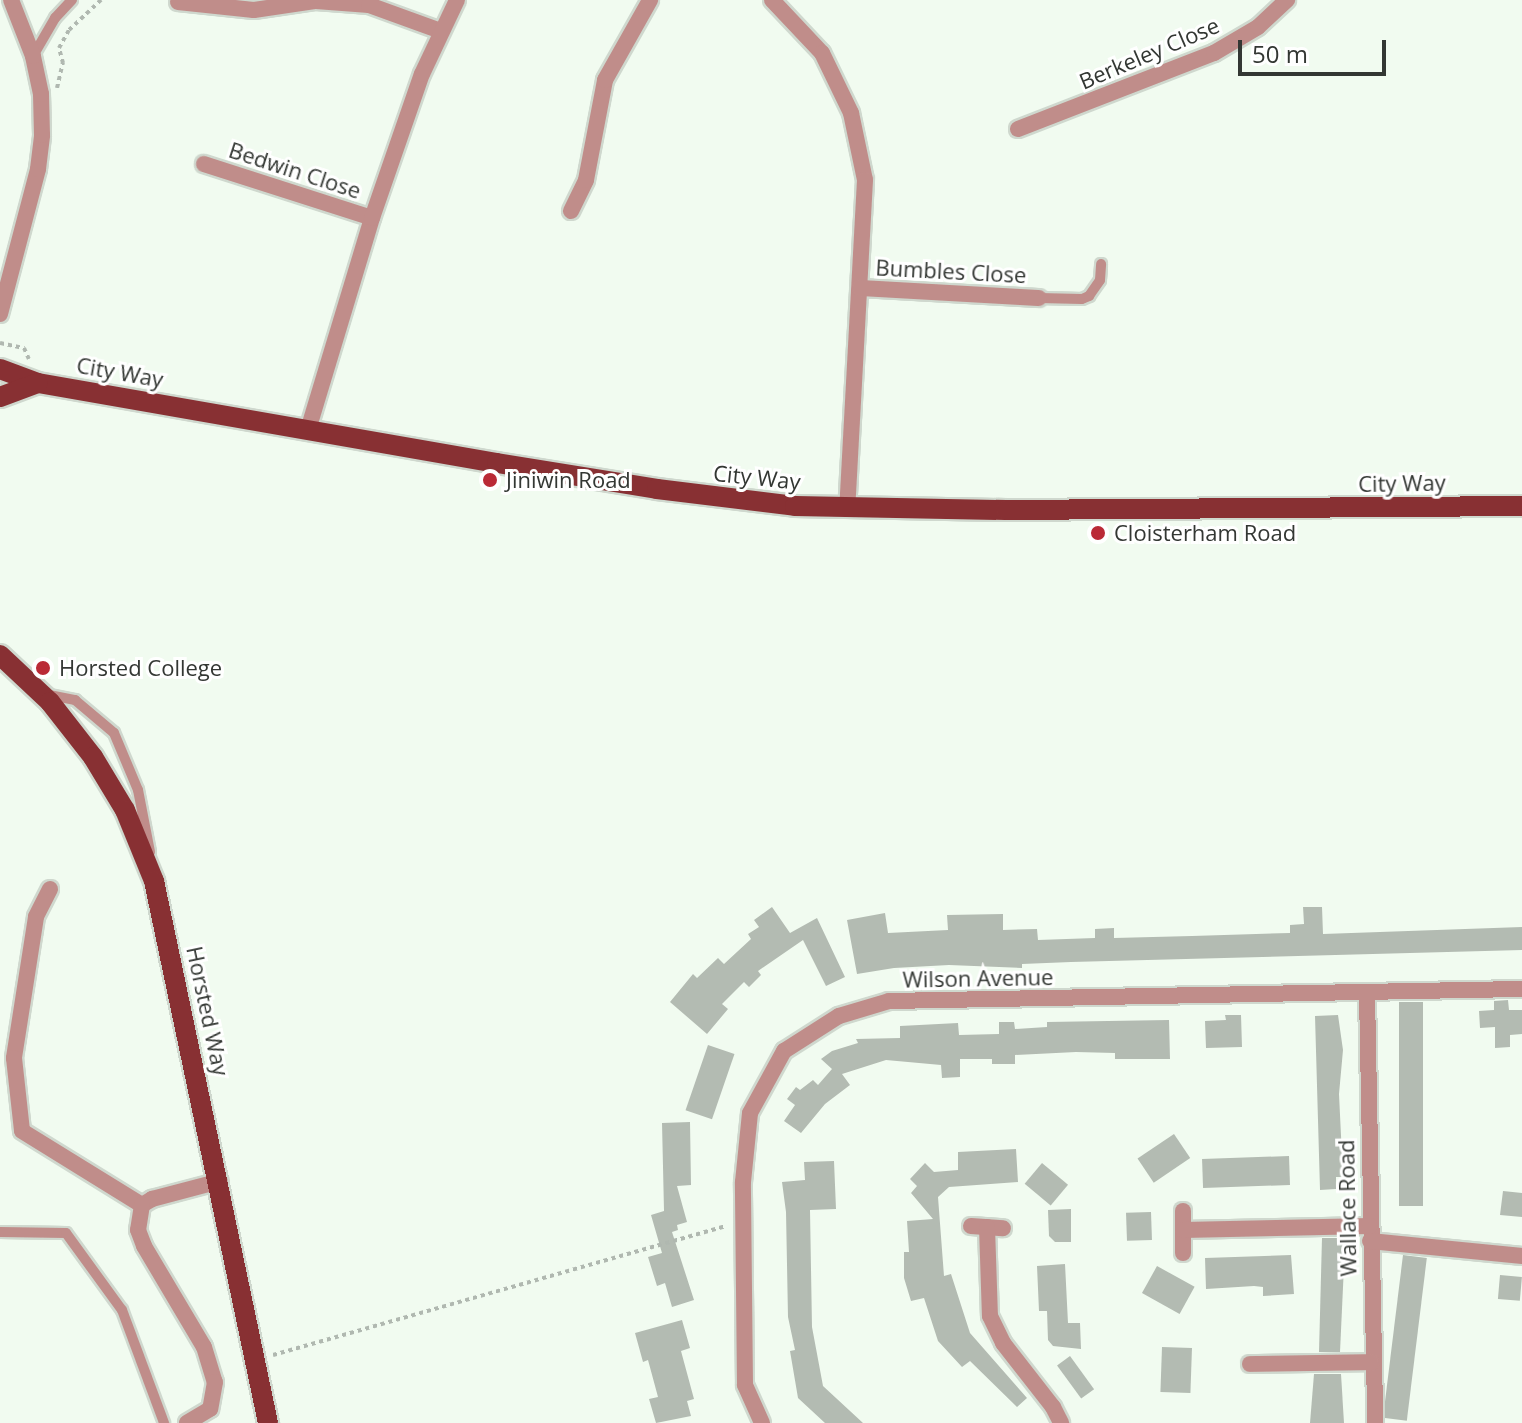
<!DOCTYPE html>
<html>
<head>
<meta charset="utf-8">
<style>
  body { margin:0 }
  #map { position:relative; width:1522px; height:1423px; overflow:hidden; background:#f1fbf0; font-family:"Open Sans",sans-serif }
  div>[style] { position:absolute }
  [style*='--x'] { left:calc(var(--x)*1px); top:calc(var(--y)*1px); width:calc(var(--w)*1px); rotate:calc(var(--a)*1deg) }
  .building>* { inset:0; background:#b3bbb2; transform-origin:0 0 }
  .path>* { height:4px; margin-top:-2px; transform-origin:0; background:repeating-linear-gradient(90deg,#b0b8b0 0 4px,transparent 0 8px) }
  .roads { filter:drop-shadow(2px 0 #cfd8ce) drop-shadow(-2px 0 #cfd8ce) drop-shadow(0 2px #cfd8ce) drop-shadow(0 -2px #cfd8ce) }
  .lane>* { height:10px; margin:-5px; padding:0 5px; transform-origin:5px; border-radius:5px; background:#c08d8a }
  .street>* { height:16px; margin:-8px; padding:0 8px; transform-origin:8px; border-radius:8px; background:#c08d8a }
  .primary>* { height:20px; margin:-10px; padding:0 10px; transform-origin:10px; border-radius:10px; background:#883033 }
  .dots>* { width:22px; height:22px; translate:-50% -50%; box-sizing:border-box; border:4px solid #fff; border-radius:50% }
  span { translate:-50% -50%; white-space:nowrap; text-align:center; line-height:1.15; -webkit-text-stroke:6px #fff; paint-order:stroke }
  .street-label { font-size:22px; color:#333733 }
  .poi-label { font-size:22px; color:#333733 }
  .left { translate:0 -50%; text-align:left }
  .scale { position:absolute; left:1238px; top:40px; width:148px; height:36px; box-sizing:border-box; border:4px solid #333733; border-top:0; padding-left:10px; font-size:24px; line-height:28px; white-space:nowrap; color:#333733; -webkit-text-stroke:6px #fff; paint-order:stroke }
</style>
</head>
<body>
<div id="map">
  <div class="building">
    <i style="clip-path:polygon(772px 907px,790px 933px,817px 918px,845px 977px,826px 986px,803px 940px,758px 971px,761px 975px,749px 987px,744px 982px,722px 1004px,728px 1009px,707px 1034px,670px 1002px,693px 974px,697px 978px,718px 958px,724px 964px,751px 939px,748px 934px,759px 927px,754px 920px)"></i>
    <i style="clip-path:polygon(1303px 907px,1322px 907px,1323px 934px,1522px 927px,1522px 950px,1071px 962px,1022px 964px,1022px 968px,949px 965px,894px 968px,857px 974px,847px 920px,885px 913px,888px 933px,948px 930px,947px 915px,1003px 914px,1003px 930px,1037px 929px,1038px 940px,1095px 938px,1095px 929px,1114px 928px,1114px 938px,1192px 936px,1290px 933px,1290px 925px,1304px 924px)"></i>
    <i style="clip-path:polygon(1508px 1000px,1509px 1010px,1522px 1010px,1522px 1034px,1510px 1035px,1510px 1047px,1495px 1048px,1495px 1027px,1480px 1028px,1479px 1011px,1494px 1010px,1494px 1001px)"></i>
    <i style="left:1399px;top:1002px;width:24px;height:204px"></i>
    <i style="clip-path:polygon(1225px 1015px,1241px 1015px,1242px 1047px,1206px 1048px,1205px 1021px,1226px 1020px)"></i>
    <i style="clip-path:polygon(1338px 1015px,1343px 1050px,1339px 1094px,1343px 1177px,1336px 1177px,1336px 1189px,1320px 1190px,1315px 1016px)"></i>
    <i style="clip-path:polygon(1169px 1020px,1170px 1059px,1115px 1059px,1115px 1053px,1076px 1052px,1015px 1055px,1015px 1064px,992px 1064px,992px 1059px,960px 1059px,960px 1077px,942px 1078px,941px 1065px,886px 1060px,842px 1074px,850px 1085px,825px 1104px,801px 1133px,784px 1121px,795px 1105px,787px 1099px,796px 1087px,800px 1090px,813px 1080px,818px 1085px,832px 1069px,821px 1059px,832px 1051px,858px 1043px,856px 1039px,900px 1038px,900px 1026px,958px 1023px,959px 1035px,999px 1034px,999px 1022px,1014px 1022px,1015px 1029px,1047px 1027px,1047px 1022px)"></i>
    <i style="left:708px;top:1045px;width:28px;height:69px;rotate:19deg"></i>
    <i style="clip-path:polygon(690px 1122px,691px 1185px,677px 1186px,687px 1222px,677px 1225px,678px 1230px,672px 1232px,694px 1300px,672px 1307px,665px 1283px,657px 1286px,648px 1257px,662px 1253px,651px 1215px,664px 1211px,662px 1123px)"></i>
    <i style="left:1174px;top:1134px;width:29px;height:44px;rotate:56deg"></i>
    <i style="clip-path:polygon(1016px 1149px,1018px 1182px,949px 1187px,938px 1197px,944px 1276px,951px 1274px,970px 1333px,1027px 1398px,1017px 1407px,970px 1361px,962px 1367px,938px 1341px,924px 1298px,911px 1301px,904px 1278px,904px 1252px,909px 1252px,907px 1221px,933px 1219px,911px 1193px,917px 1186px,910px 1179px,925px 1163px,934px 1172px,958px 1170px,958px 1152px)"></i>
    <i style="left:1289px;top:1156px;width:29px;height:87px;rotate:88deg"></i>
    <i style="clip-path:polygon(834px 1161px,836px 1209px,810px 1210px,812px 1327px,823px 1386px,863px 1423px,825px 1423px,798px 1398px,790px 1351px,795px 1350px,788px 1317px,786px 1212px,782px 1182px,805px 1180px,804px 1162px)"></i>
    <i style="left:1042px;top:1163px;width:34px;height:27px;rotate:40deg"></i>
    <i style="clip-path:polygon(1503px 1191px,1522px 1193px,1522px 1217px,1500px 1215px)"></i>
    <i style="clip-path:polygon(1071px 1209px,1071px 1242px,1055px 1242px,1049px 1236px,1048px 1210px)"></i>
    <i style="left:1151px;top:1212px;width:28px;height:25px;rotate:88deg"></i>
    <i style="clip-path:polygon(1322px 1238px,1343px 1238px,1345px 1244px,1340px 1352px,1319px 1352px)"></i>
    <i style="clip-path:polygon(1291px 1255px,1294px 1294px,1263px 1296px,1263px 1287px,1254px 1286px,1206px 1289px,1205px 1258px)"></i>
    <i style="left:1403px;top:1255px;width:24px;height:164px;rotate:7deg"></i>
    <i style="clip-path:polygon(1065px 1264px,1068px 1323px,1080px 1323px,1081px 1349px,1053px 1346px,1048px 1340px,1047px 1311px,1039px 1311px,1037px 1266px)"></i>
    <i style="left:1157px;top:1266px;width:43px;height:31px;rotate:29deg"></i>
    <i style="left:1500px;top:1275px;width:22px;height:24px;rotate:5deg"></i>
    <i style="clip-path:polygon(682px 1320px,690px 1348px,681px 1351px,694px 1399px,687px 1401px,691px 1416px,656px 1423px,649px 1399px,658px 1397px,648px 1360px,643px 1362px,635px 1333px)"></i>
    <i style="left:1162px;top:1347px;width:30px;height:45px;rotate:2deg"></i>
    <i style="left:1070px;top:1356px;width:41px;height:16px;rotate:54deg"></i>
    <i style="clip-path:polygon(1314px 1374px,1341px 1374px,1344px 1423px,1310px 1423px)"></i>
  </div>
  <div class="path">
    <i style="--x:57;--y:88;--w:26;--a:-77"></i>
    <i style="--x:63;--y:63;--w:16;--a:-105"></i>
    <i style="--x:59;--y:48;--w:21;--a:-61"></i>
    <i style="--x:69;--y:30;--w:44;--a:-43.2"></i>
    <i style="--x:0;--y:343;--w:25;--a:12"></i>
    <i style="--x:24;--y:348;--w:12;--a:66"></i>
    <i style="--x:273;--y:1355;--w:471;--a:-15.9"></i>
  </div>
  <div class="roads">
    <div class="lane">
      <i style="--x:33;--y:56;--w:44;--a:-59.9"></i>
      <i style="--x:55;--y:18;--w:25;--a:-47"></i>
      <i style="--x:1039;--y:298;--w:43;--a:1.3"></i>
      <i style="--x:1082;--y:299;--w:8;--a:-23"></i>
      <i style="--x:1089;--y:296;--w:19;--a:-55"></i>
      <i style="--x:1100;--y:280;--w:16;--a:-86"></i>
      <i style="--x:44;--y:694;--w:32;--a:11"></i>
      <i style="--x:75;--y:700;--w:51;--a:40.2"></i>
      <i style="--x:114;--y:733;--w:62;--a:67.2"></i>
      <i style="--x:138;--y:790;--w:63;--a:79"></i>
      <i style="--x:0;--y:1232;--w:66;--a:0.9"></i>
      <i style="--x:66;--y:1233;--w:95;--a:54"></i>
      <i style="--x:122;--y:1310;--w:121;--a:69.6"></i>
    </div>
    <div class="street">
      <i style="--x:772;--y:0;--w:73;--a:46.7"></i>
      <i style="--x:822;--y:53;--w:67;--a:64.2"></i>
      <i style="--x:851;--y:113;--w:68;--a:78.2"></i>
      <i style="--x:865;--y:180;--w:328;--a:93.1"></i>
      <i style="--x:178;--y:2;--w:76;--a:6"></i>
      <i style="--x:254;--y:10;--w:63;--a:-8.3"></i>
      <i style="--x:316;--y:1;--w:53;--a:4.3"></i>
      <i style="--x:369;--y:5;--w:77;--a:19.9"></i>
      <i style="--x:1018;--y:129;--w:210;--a:-21.2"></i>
      <i style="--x:1214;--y:53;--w:51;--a:-30.6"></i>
      <i style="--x:1258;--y:27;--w:40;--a:-43"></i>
      <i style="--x:204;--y:164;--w:176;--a:17.8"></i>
      <i style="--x:571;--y:211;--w:34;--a:-64"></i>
      <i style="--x:586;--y:180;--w:102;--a:-79.2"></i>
      <i style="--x:605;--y:80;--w:92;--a:-60.6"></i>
      <i style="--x:860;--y:288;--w:179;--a:3.2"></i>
      <i style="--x:0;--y:314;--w:150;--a:-75.3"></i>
      <i style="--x:38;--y:169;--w:34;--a:-83"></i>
      <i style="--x:42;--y:135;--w:41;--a:-91.4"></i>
      <i style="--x:41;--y:94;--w:39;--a:-102"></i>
      <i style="--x:33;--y:56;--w:60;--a:-111.4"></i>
      <i style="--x:308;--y:430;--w:221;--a:-73.2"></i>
      <i style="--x:372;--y:218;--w:152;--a:-70.9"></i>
      <i style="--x:422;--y:74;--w:82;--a:-64.7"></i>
      <i style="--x:50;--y:889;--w:31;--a:117"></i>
      <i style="--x:36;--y:917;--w:143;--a:98.9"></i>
      <i style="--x:14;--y:1058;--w:73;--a:83.7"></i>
      <i style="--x:22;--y:1131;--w:141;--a:31.7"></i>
      <i style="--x:142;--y:1205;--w:12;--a:-31"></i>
      <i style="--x:152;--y:1199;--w:70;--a:-14.8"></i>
      <i style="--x:1367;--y:993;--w:430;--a:88.9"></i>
      <i style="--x:142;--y:1205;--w:25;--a:99"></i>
      <i style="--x:138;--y:1230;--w:17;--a:69"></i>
      <i style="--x:144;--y:1246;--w:117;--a:59.3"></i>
      <i style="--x:204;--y:1347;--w:37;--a:73"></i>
      <i style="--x:215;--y:1382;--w:27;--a:100"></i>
      <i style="--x:210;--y:1409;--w:27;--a:149"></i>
      <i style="--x:1183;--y:1211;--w:42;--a:90"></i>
      <i style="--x:971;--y:1226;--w:32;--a:4"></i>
      <i style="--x:987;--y:1227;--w:89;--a:88.1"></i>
      <i style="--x:990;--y:1316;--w:30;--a:64"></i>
      <i style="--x:1003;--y:1343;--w:81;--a:52"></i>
      <i style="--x:1053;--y:1407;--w:18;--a:63"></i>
      <i style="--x:1183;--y:1230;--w:187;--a:-1.2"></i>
      <i style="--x:1370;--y:1241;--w:153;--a:5.6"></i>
      <i style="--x:1250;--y:1364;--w:121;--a:-0.9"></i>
      <i style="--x:762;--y:1423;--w:42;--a:-114.1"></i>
      <i style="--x:745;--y:1385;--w:203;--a:-90.6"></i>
      <i style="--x:743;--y:1182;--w:69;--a:-84.2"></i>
      <i style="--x:750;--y:1113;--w:71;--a:-61.3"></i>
      <i style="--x:784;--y:1051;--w:65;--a:-32.5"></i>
      <i style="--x:839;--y:1016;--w:52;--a:-16.7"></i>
      <i style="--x:889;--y:1001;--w:633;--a:-1.09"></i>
    </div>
    <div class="primary">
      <i style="--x:0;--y:369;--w:40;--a:20.2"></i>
      <i style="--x:38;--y:383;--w:466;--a:9.9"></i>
      <i style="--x:497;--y:463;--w:162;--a:9.2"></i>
      <i style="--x:657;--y:489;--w:139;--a:7"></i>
      <i style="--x:795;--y:506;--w:211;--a:1.1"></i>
      <i style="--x:1006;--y:510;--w:516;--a:-0.44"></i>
      <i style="--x:0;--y:397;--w:40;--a:-20.2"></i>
      <i style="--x:0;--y:655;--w:69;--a:43.2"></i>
      <i style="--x:50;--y:702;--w:70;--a:52"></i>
      <i style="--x:93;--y:757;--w:62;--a:58.9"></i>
      <i style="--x:125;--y:810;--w:77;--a:67.8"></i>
      <i style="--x:154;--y:881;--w:554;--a:78.12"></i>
    </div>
  </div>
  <div class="dots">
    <i style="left:490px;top:480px;background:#ba2a36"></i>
    <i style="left:1098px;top:533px;background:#ba2a36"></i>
    <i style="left:43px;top:668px;background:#ba2a36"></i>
  </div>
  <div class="street-label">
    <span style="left:1149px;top:53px;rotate:-23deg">Berkeley Close</span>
    <span style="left:295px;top:170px;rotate:18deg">Bedwin Close</span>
    <span style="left:951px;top:271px;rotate:3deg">Bumbles Close</span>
    <span style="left:120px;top:372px;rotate:10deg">City Way</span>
    <span style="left:757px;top:477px;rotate:6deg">City Way</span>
    <span style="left:1402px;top:483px;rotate:-1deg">City Way</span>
    <span style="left:978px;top:978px;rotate:-1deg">Wilson Avenue</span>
    <span style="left:208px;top:1011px;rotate:78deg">Horsted Way</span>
    <span style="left:1347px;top:1208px;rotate:-91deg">Wallace Road</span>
  </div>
  <div class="poi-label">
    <span class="left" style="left:506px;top:480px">Jiniwin Road</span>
    <span class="left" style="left:1114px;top:533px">Cloisterham Road</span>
    <span class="left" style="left:59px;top:668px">Horsted College</span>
  </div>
  <div class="scale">50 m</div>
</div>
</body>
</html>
